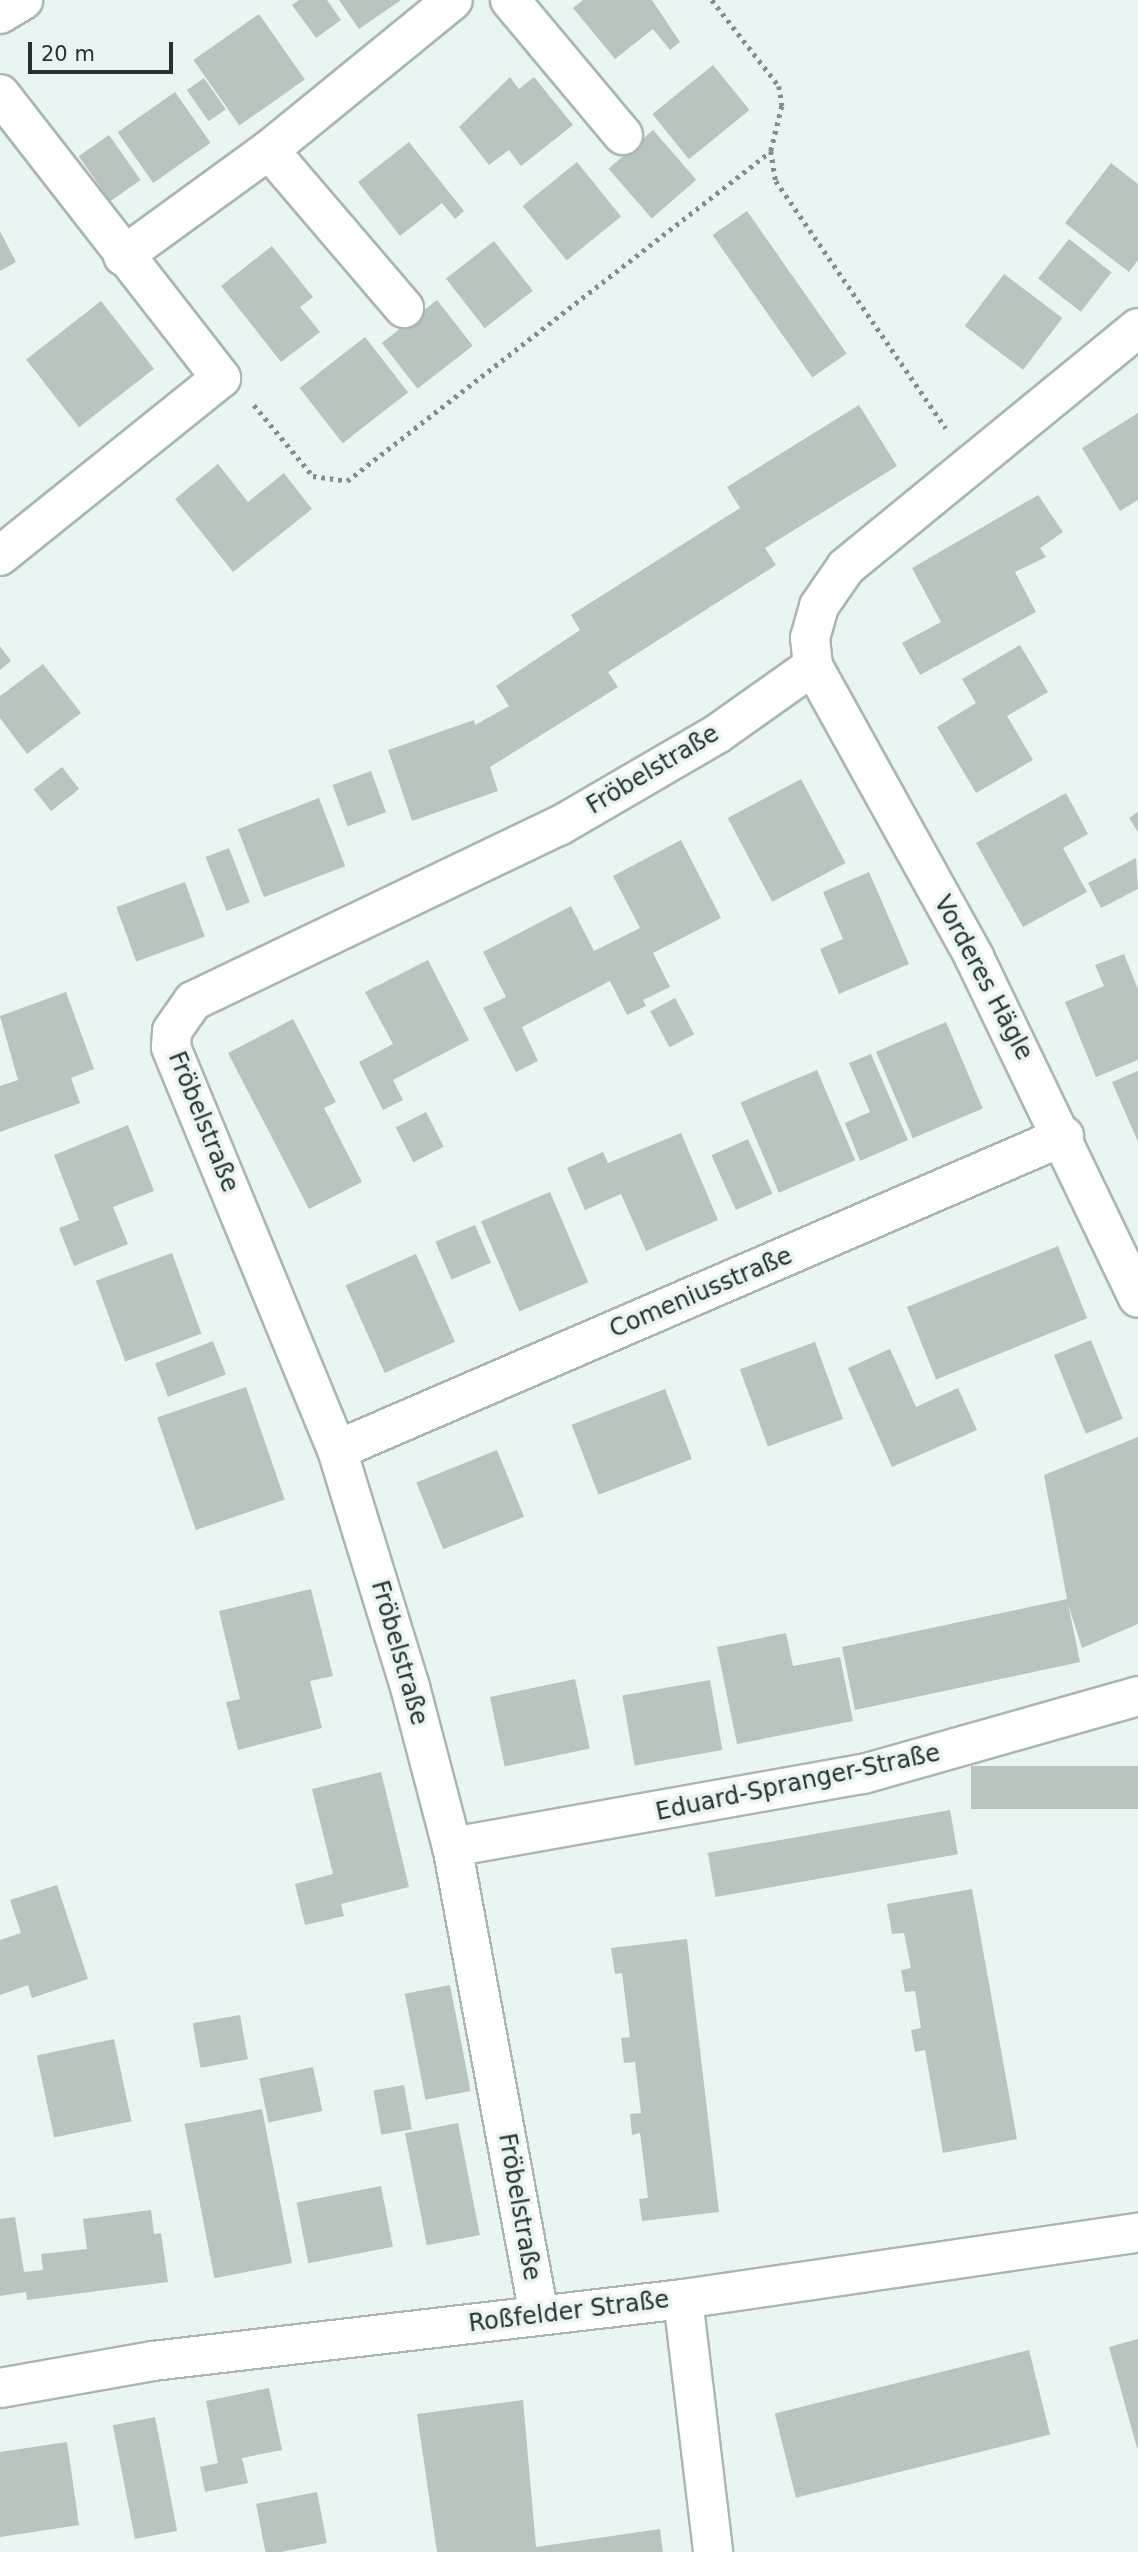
<!DOCTYPE html>
<html>
<head>
<meta charset="utf-8">
<style>
  body { margin:0 }
  #map { position:relative; width:1138px; height:2552px; overflow:hidden; background:#e8f5f3; font-family:"DejaVu Sans",sans-serif }
  div>[style] { position:absolute }
  [style*='--x'] { left:calc(var(--x)*1px); top:calc(var(--y)*1px); width:calc(var(--w)*1px); rotate:calc(var(--a)*1deg) }
  .building>* { inset:0; background:#b9c4be; transform-origin:0 0 }
  .path>* { height:4.5px; margin-top:-2.25px; transform-origin:0; background:repeating-linear-gradient(90deg,#848d8c 0 3.5px,transparent 0 8.5px) }
  .roads { filter:drop-shadow(2px 0 #aab6b4) drop-shadow(-2px 0 #aab6b4) drop-shadow(0 2px #aab6b4) drop-shadow(0 -2px #aab6b4) }
  .minor>* { height:38px; margin:-19px; padding:0 19px; transform-origin:19px; border-radius:19px; background:#fff }
  span { translate:-50% -50%; white-space:nowrap; text-align:center; line-height:1.15; -webkit-text-stroke:7px #e8f5f3; paint-order:stroke }
  .street-label { font-size:24px; color:#2a2f2f }
  .scale { position:absolute; left:28px; top:42px; width:145px; height:32px; box-sizing:border-box; border:4px solid #2a2f2f; border-top:0; padding-left:9px; font-size:21px; line-height:24px; white-space:nowrap; color:#2a2f2f; -webkit-text-stroke:5px #e8f5f3; paint-order:stroke }
</style>
</head>
<body>
<div id="map">
  <div class="building">
    <i style="clip-path:polygon(299px 0,327px 0,341px 20px,316px 38px,292px 5px)"></i>
    <i style="clip-path:polygon(339px 0,401px 0,359px 29px)"></i>
    <i style="clip-path:polygon(583px 0,652px 0,680px 42px,670px 50px,653px 29px,615px 59px,573px 8px)"></i>
    <i style="left:259px;top:14px;width:80px;height:80px;rotate:55deg"></i>
    <i style="left:713px;top:65px;width:58px;height:78px;rotate:51deg"></i>
    <i style="clip-path:polygon(510px 77px,519px 89px,534px 77px,573px 125px,521px 166px,509px 150px,489px 165px,459px 127px)"></i>
    <i style="left:204px;top:78px;width:38px;height:21px;rotate:55deg"></i>
    <i style="left:175px;top:92px;width:62px;height:70px;rotate:55deg"></i>
    <i style="left:653px;top:130px;width:66px;height:59px;rotate:49deg"></i>
    <i style="left:109px;top:135px;width:55px;height:37px;rotate:55deg"></i>
    <i style="clip-path:polygon(409px 142px,464px 211px,455px 219px,442px 203px,400px 236px,358px 182px)"></i>
    <i style="left:577px;top:162px;width:70px;height:70px;rotate:51deg"></i>
    <i style="clip-path:polygon(1111px 163px,1138px 184px,1138px 260px,1129px 272px,1065px 223px)"></i>
    <i style="left:747px;top:211px;width:174px;height:42px;rotate:55deg"></i>
    <i style="clip-path:polygon(0 231px,16px 262px,0 271px)"></i>
    <i style="left:1069px;top:239px;width:54px;height:50px;rotate:38deg"></i>
    <i style="left:494px;top:241px;width:63px;height:61px;rotate:52deg"></i>
    <i style="clip-path:polygon(272px 246px,313px 297px,300px 307px,320px 332px,281px 362px,221px 286px)"></i>
    <i style="left:1004px;top:274px;width:73px;height:65px;rotate:37deg"></i>
    <i style="left:437px;top:300px;width:58px;height:70px;rotate:52deg"></i>
    <i style="left:101px;top:301px;width:86px;height:95px;rotate:52deg"></i>
    <i style="left:365px;top:337px;width:70px;height:83px;rotate:52deg"></i>
    <i style="clip-path:polygon(859px 405px,897px 466px,765px 548px,776px 565px,608px 672px,618px 687px,490px 767px,498px 791px,412px 821px,388px 750px,474px 720px,475px 725px,509px 706px,496px 686px,580px 630px,571px 615px,740px 508px,727px 487px)"></i>
    <i style="clip-path:polygon(1138px 413px,1138px 500px,1120px 511px,1082px 448px)"></i>
    <i style="clip-path:polygon(218px 464px,248px 502px,284px 473px,312px 509px,233px 572px,175px 499px)"></i>
    <i style="clip-path:polygon(1038px 495px,1063px 532px,1040px 548px,1046px 557px,1015px 572px,1036px 612px,920px 675px,902px 643px,941px 622px,912px 568px)"></i>
    <i style="clip-path:polygon(1020px 645px,1048px 692px,1007px 716px,1033px 760px,976px 793px,937px 727px,976px 703px,962px 679px)"></i>
    <i style="clip-path:polygon(0 646px,11px 661px,0 670px)"></i>
    <i style="clip-path:polygon(43px 664px,81px 713px,27px 754px,0 718px,0 696px)"></i>
    <i style="left:62px;top:767px;width:28px;height:36px;rotate:52deg"></i>
    <i style="left:371px;top:771px;width:44px;height:41px;rotate:70deg"></i>
    <i style="left:801px;top:779px;width:95px;height:83px;rotate:62deg"></i>
    <i style="clip-path:polygon(1066px 793px,1088px 834px,1063px 848px,1087px 892px,1023px 927px,976px 843px)"></i>
    <i style="left:319px;top:798px;width:73px;height:87px;rotate:69deg"></i>
    <i style="clip-path:polygon(1138px 812px,1138px 832px,1129px 818px)"></i>
    <i style="clip-path:polygon(681px 840px,721px 918px,653px 953px,670px 987px,643px 1000px,646px 1006px,627px 1015px,610px 981px,522px 1027px,538px 1061px,516px 1072px,483px 1008px,506px 997px,483px 952px,571px 906px,594px 951px,640px 928px,613px 876px)"></i>
    <i style="left:229px;top:848px;width:58px;height:25px;rotate:69deg"></i>
    <i style="clip-path:polygon(1136px 858px,1138px 889px,1101px 908px,1088px 883px)"></i>
    <i style="clip-path:polygon(869px 872px,909px 964px,839px 994px,820px 949px,843px 939px,823px 892px)"></i>
    <i style="left:185px;top:882px;width:58px;height:73px;rotate:70deg"></i>
    <i style="clip-path:polygon(1124px 954px,1138px 989px,1138px 1060px,1096px 1077px,1065px 1002px,1104px 986px,1095px 965px)"></i>
    <i style="clip-path:polygon(428px 960px,469px 1040px,393px 1080px,403px 1100px,383px 1110px,359px 1062px,393px 1044px,365px 992px)"></i>
    <i style="clip-path:polygon(66px 992px,94px 1069px,71px 1078px,80px 1103px,0 1132px,0 1086px,18px 1080px,0 1016px)"></i>
    <i style="left:675px;top:998px;width:41px;height:28px;rotate:62deg"></i>
    <i style="clip-path:polygon(293px 1019px,336px 1102px,324px 1108px,362px 1182px,309px 1209px,228px 1053px)"></i>
    <i style="left:946px;top:1022px;width:94px;height:76px;rotate:67deg"></i>
    <i style="clip-path:polygon(871px 1054px,908px 1140px,860px 1161px,845px 1123px,870px 1112px,849px 1063px)"></i>
    <i style="left:817px;top:1070px;width:98px;height:83px;rotate:67deg"></i>
    <i style="clip-path:polygon(1138px 1071px,1138px 1142px,1112px 1082px)"></i>
    <i style="left:426px;top:1112px;width:39px;height:34px;rotate:63deg"></i>
    <i style="clip-path:polygon(128px 1125px,154px 1191px,113px 1207px,128px 1244px,74px 1266px,59px 1228px,79px 1220px,54px 1155px)"></i>
    <i style="clip-path:polygon(681px 1133px,718px 1220px,646px 1251px,621px 1194px,585px 1210px,567px 1168px,603px 1152px,608px 1163px)"></i>
    <i style="left:748px;top:1139px;width:60px;height:40px;rotate:66deg"></i>
    <i style="left:550px;top:1192px;width:98px;height:75px;rotate:67deg"></i>
    <i style="left:475px;top:1225px;width:41px;height:43px;rotate:67deg"></i>
    <i style="left:1058px;top:1246px;width:78px;height:163px;rotate:68deg"></i>
    <i style="left:172px;top:1253px;width:86px;height:81px;rotate:70deg"></i>
    <i style="left:416px;top:1254px;width:96px;height:77px;rotate:66deg"></i>
    <i style="left:1091px;top:1340px;width:85px;height:40px;rotate:68deg"></i>
    <i style="left:213px;top:1341px;width:36px;height:62px;rotate:69deg"></i>
    <i style="left:815px;top:1342px;width:82px;height:80px;rotate:70deg"></i>
    <i style="clip-path:polygon(890px 1349px,916px 1407px,958px 1388px,977px 1430px,892px 1467px,848px 1368px)"></i>
    <i style="left:246px;top:1387px;width:119px;height:94px;rotate:71deg"></i>
    <i style="left:665px;top:1389px;width:75px;height:100px;rotate:69deg"></i>
    <i style="clip-path:polygon(1138px 1437px,1138px 1624px,1082px 1648px,1068px 1604px,1080px 1662px,855px 1710px,842px 1647px,1067px 1599px,1044px 1475px)"></i>
    <i style="left:497px;top:1450px;width:72px;height:87px;rotate:68deg"></i>
    <i style="clip-path:polygon(311px 1589px,333px 1676px,310px 1681px,322px 1728px,238px 1750px,226px 1702px,240px 1699px,219px 1611px)"></i>
    <i style="clip-path:polygon(786px 1633px,793px 1666px,840px 1657px,853px 1721px,737px 1744px,717px 1647px)"></i>
    <i style="left:575px;top:1679px;width:71px;height:87px;rotate:78deg"></i>
    <i style="left:710px;top:1680px;width:71px;height:89px;rotate:80deg"></i>
    <i style="left:1138px;top:1766px;width:43px;height:167px;rotate:90deg"></i>
    <i style="clip-path:polygon(381px 1772px,409px 1887px,341px 1904px,344px 1916px,305px 1925px,295px 1884px,333px 1874px,312px 1789px)"></i>
    <i style="left:950px;top:1810px;width:45px;height:246px;rotate:80deg"></i>
    <i style="clip-path:polygon(57px 1885px,88px 1979px,32px 1998px,28px 1985px,0 1995px,0 1940px,21px 1933px,10px 1900px)"></i>
    <i style="clip-path:polygon(972px 1889px,1017px 2139px,943px 2153px,925px 2050px,915px 2052px,911px 2030px,921px 2028px,915px 1991px,905px 1992px,901px 1970px,911px 1968px,904px 1933px,892px 1934px,887px 1904px)"></i>
    <i style="clip-path:polygon(687px 1939px,719px 2212px,642px 2221px,639px 2199px,648px 2198px,640px 2133px,632px 2135px,630px 2114px,641px 2113px,635px 2062px,624px 2063px,621px 2038px,630px 2037px,622px 1973px,615px 1974px,611px 1948px)"></i>
    <i style="left:450px;top:1985px;width:108px;height:46px;rotate:79deg"></i>
    <i style="left:240px;top:2015px;width:45px;height:48px;rotate:80deg"></i>
    <i style="left:114px;top:2039px;width:84px;height:79px;rotate:78deg"></i>
    <i style="left:313px;top:2067px;width:45px;height:55px;rotate:78deg"></i>
    <i style="left:404px;top:2085px;width:45px;height:31px;rotate:80deg"></i>
    <i style="left:262px;top:2109px;width:157px;height:79px;rotate:79deg"></i>
    <i style="left:458px;top:2123px;width:114px;height:54px;rotate:79deg"></i>
    <i style="left:381px;top:2186px;width:62px;height:86px;rotate:79deg"></i>
    <i style="clip-path:polygon(151px 2210px,154px 2234px,161px 2233px,168px 2282px,27px 2300px,26px 2292px,0 2296px,0 2219px,15px 2217px,24px 2272px,43px 2270px,41px 2254px,87px 2249px,83px 2219px)"></i>
    <i style="clip-path:polygon(1138px 2339px,1138px 2448px,1137px 2448px,1109px 2347px)"></i>
    <i style="left:1029px;top:2350px;width:87px;height:262px;rotate:76deg"></i>
    <i style="clip-path:polygon(269px 2388px,282px 2450px,242px 2458px,248px 2483px,205px 2492px,200px 2467px,218px 2463px,206px 2401px)"></i>
    <i style="clip-path:polygon(523px 2400px,536px 2547px,660px 2529px,663px 2552px,437px 2552px,417px 2414px)"></i>
    <i style="left:155px;top:2417px;width:116px;height:43px;rotate:79deg"></i>
    <i style="clip-path:polygon(67px 2442px,79px 2525px,0 2537px,0 2452px)"></i>
    <i style="left:317px;top:2492px;width:52px;height:62px;rotate:79deg"></i>
  </div>
  <div class="path">
    <i style="--x:712;--y:0;--w:109;--a:52.1"></i>
    <i style="--x:779;--y:86;--w:20;--a:81"></i>
    <i style="--x:782;--y:106;--w:46;--a:103.7"></i>
    <i style="--x:771;--y:151;--w:30;--a:81"></i>
    <i style="--x:776;--y:181;--w:300;--a:55.5"></i>
    <i style="--x:254;--y:405;--w:92;--a:50.3"></i>
    <i style="--x:313;--y:476;--w:34;--a:8"></i>
    <i style="--x:347;--y:481;--w:537;--a:-37.89"></i>
  </div>
  <div class="roads">
    <div class="minor">
      <i style="--x:510;--y:0;--w:176;--a:50.1"></i>
      <i style="--x:0;--y:14;--w:27;--a:-31"></i>
      <i style="--x:0;--y:94;--w:360;--a:52.1"></i>
      <i style="--x:221;--y:378;--w:284;--a:141.2"></i>
      <i style="--x:269;--y:150;--w:208;--a:49.5"></i>
      <i style="--x:123;--y:256;--w:180;--a:-36"></i>
      <i style="--x:269;--y:150;--w:237;--a:-39.2"></i>
      <i style="--x:813;--y:666;--w:333;--a:61"></i>
      <i style="--x:974;--y:957;--w:378;--a:64.3"></i>
      <i style="--x:337;--y:1450;--w:792;--a:-23.36"></i>
      <i style="--x:452;--y:1847;--w:417;--a:-10.1"></i>
      <i style="--x:863;--y:1774;--w:286;--a:-15.8"></i>
      <i style="--x:683;--y:2299;--w:255;--a:83.2"></i>
      <i style="--x:539;--y:2315;--w:476;--a:-100.5"></i>
      <i style="--x:452;--y:1847;--w:165;--a:-104.7"></i>
      <i style="--x:410;--y:1687;--w:248;--a:-107.1"></i>
      <i style="--x:337;--y:1450;--w:436;--a:-112.4"></i>
      <i style="--x:171;--y:1047;--w:16;--a:-86"></i>
      <i style="--x:172;--y:1031;--w:37;--a:-55"></i>
      <i style="--x:193;--y:1001;--w:406;--a:-25.6"></i>
      <i style="--x:559;--y:826;--w:183;--a:-30.2"></i>
      <i style="--x:717;--y:734;--w:118;--a:-35.3"></i>
      <i style="--x:813;--y:666;--w:28;--a:-96"></i>
      <i style="--x:810;--y:638;--w:33;--a:-74"></i>
      <i style="--x:819;--y:606;--w:47;--a:-55.3"></i>
      <i style="--x:846;--y:567;--w:377;--a:-39.3"></i>
      <i style="--x:0;--y:2388;--w:155;--a:-10"></i>
      <i style="--x:153;--y:2361;--w:534;--a:-6.67"></i>
      <i style="--x:683;--y:2299;--w:460;--a:-8.3"></i>
    </div>
  </div>
  <div class="street-label">
    <span style="left:653px;top:770px;rotate:-31deg">Fröbelstraße</span>
    <span style="left:983px;top:978px;rotate:62deg">Vorderes Hägle</span>
    <span style="left:203px;top:1122px;rotate:68deg">Fröbelstraße</span>
    <span style="left:701px;top:1293px;rotate:-23deg">Comeniusstraße</span>
    <span style="left:399px;top:1653px;rotate:74deg">Fröbelstraße</span>
    <span style="left:798px;top:1783px;rotate:-12deg">Eduard-Spranger-Straße</span>
    <span style="left:519px;top:2207px;rotate:80deg">Fröbelstraße</span>
    <span style="left:569px;top:2312px;rotate:-7deg">Roßfelder Straße</span>
  </div>
  <div class="scale">20 m</div>
</div>
</body>
</html>
